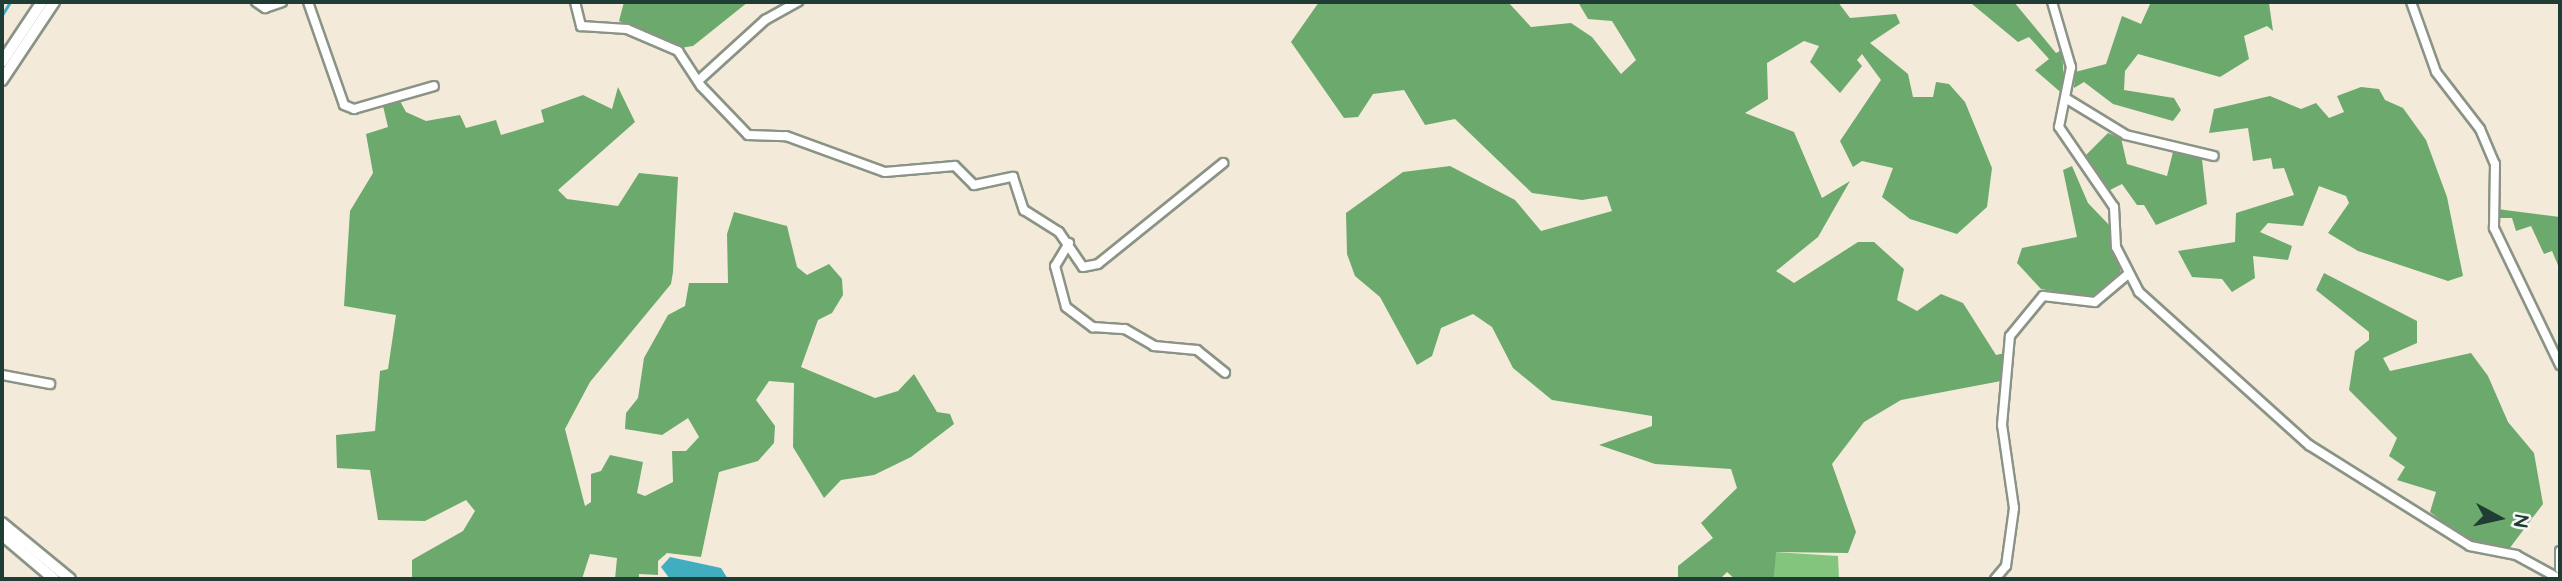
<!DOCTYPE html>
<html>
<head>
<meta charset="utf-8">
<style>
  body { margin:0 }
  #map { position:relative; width:2562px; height:581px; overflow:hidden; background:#f4ead9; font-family:"Architects Daughter",sans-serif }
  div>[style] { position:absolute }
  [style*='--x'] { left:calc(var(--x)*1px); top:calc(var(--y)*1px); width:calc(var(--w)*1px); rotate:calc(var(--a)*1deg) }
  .green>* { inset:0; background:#84c57d }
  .forest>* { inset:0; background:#6baa6c }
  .water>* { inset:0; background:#41aebf }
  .stream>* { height:2.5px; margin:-1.25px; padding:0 1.25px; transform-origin:1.25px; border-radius:1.25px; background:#41aebf }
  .roads { filter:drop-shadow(2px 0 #8a9486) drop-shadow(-2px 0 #8a9486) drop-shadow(0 2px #8a9486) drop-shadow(0 -2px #8a9486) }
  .street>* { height:8px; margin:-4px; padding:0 4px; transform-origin:4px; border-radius:4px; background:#fff }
  .secondary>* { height:10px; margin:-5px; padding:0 5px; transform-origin:5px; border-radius:5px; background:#fff }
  span { translate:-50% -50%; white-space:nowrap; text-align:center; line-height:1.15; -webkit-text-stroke:5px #f6f6f2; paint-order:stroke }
  .frame { position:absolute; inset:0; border:4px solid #1f3d34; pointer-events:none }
  .north { position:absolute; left:2464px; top:483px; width:70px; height:70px; -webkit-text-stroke:5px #f6f6f2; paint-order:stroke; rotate:98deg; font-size:19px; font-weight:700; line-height:28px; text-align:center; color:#1f3d34 }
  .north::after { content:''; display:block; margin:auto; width:24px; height:32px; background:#1f3d34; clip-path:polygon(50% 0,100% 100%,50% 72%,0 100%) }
</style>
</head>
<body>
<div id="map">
  <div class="green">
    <i style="clip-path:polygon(1775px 552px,1838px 556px,1839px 579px,1774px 579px)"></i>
  </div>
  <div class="forest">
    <i style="clip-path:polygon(624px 2px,748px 2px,693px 46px,680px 48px,619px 21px)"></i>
    <i style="clip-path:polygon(1319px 2px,1508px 2px,1531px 27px,1571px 23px,1592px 37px,1621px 74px,1636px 60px,1612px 21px,1588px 19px,1578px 2px,1838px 2px,1850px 18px,1896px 14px,1900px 23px,1870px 43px,1908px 74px,1913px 97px,1933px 97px,1936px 82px,1949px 84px,1965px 102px,1992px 168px,1987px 207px,1957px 234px,1910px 219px,1882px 197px,1893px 168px,1862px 161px,1853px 167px,1840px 141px,1881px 80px,1862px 54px,1857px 60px,1862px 66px,1840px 93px,1810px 62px,1819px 46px,1804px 41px,1767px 63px,1768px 99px,1745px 113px,1794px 132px,1822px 198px,1850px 181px,1818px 237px,1776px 271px,1794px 283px,1858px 242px,1874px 242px,1904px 269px,1897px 300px,1917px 311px,1941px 294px,1963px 303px,1996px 355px,2005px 353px,2001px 381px,1901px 400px,1864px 422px,1832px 464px,1856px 532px,1848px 553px,1776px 552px,1774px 579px,1735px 579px,1727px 572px,1720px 579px,1678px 579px,1678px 566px,1713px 538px,1701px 523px,1737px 488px,1731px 469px,1655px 464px,1599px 445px,1652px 426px,1652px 416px,1552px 400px,1513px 368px,1492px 327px,1473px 314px,1441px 328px,1432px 356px,1417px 365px,1380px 297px,1355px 276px,1347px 254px,1346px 213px,1403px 172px,1450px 166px,1515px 200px,1541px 231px,1612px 211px,1607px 196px,1582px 200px,1532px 193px,1455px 119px,1425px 125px,1404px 90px,1373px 94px,1358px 117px,1344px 118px,1291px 42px)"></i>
    <i style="clip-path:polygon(2014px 2px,2056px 53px,2062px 50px,2065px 96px,2035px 70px,2049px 59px,2029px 37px,2018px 42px,1972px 4px)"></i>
    <i style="clip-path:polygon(2151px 2px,2269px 3px,2273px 31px,2267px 26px,2244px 36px,2249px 59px,2220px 77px,2138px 54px,2125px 71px,2124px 90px,2174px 98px,2181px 110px,2173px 121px,2113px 104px,2084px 82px,2074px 88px,2075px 72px,2106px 64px,2122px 16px,2141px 24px)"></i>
    <i style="clip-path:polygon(618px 87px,635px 122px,558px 190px,567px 199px,618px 206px,639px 173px,678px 177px,673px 272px,671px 284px,590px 382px,565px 429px,585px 506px,591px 502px,591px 474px,601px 471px,610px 455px,643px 462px,637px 493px,645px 496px,673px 482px,672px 451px,686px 451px,699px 437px,688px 418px,662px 435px,625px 429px,626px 413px,638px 398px,644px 358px,668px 315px,685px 306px,689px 283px,728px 283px,727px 234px,734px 212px,787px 226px,797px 267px,807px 275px,829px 264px,842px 279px,843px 295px,832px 313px,818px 320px,801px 367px,875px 398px,898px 391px,914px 374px,937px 412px,950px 414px,954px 424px,911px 457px,874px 475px,841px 480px,824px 498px,793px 447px,794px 383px,769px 381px,756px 400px,775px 426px,774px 443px,758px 461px,719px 472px,701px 557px,667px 553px,658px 561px,658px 575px,639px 574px,639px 579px,615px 579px,617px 558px,590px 554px,582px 579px,412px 579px,412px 560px,463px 531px,475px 511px,466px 500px,425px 521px,378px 520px,370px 470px,337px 468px,336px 435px,375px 431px,380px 371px,388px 369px,396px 315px,344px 306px,350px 211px,373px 173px,366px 134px,388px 127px,383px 106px,400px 101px,406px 112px,426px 121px,460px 115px,466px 128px,496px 120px,501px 135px,544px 122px,541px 110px,583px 95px,612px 109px)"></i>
    <i style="clip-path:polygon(2361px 87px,2379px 89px,2385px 100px,2403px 108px,2426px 140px,2447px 197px,2463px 276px,2448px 281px,2358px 251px,2328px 233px,2349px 203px,2346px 196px,2319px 186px,2303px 226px,2268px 223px,2260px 232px,2292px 246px,2288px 260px,2253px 256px,2255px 278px,2232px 292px,2222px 279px,2192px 277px,2178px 251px,2235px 242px,2236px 213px,2294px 195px,2284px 168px,2273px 169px,2271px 158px,2253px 161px,2248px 128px,2209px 133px,2214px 109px,2270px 96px,2301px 109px,2316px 103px,2329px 118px,2344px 112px,2337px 96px)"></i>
    <i style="clip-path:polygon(2108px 133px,2121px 138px,2127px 164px,2167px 176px,2173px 152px,2202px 159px,2207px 204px,2156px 225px,2144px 205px,2137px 205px,2122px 184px,2110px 190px,2084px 157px)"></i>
    <i style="clip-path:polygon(2072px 166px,2088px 203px,2111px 227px,2121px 274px,2098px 299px,2041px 289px,2017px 263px,2022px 248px,2077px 237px,2063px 170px)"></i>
    <i style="clip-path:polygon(2497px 209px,2560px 217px,2560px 270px,2552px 251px,2544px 254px,2531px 226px,2516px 231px,2512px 218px,2497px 218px)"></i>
    <i style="clip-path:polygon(2324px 273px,2417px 321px,2417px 343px,2383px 358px,2390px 371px,2471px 353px,2488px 376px,2508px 422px,2534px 453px,2543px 504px,2509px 549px,2464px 538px,2430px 512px,2436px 492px,2397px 480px,2405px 467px,2389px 456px,2397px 438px,2349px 390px,2355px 351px,2369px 340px,2369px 332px,2316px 290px)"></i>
  </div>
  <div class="water">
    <i style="clip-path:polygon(670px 557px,721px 568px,728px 579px,670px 579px,661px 567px)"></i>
  </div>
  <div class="stream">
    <i style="--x:2;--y:15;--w:15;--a:-58"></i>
  </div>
  <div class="roads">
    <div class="street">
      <i style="--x:256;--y:2;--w:11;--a:34"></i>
      <i style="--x:265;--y:8;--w:18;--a:-19"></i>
      <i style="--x:308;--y:2;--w:109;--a:70.7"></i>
      <i style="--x:344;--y:105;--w:11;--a:22"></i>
      <i style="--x:354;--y:109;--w:83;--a:-16"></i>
      <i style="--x:575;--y:2;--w:25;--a:76"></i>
      <i style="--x:581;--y:26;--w:46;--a:3.7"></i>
      <i style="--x:627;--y:29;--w:56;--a:23.3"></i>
      <i style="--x:678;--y:51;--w:42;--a:56.7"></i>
      <i style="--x:701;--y:86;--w:68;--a:46.2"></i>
      <i style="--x:748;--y:135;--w:38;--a:2"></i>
      <i style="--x:786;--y:136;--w:105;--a:20"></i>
      <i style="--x:885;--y:172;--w:70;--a:-4.9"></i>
      <i style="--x:955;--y:166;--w:27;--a:45"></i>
      <i style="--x:974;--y:185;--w:40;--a:-12"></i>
      <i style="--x:1013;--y:177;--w:35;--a:72"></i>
      <i style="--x:1024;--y:210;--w:41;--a:32.2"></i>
      <i style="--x:1059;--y:232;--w:42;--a:55.6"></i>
      <i style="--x:1083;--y:267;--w:15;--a:-11"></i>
      <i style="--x:1098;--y:264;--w:161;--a:-38.9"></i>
      <i style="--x:2052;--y:2;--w:68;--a:73.7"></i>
      <i style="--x:2071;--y:67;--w:61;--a:101.3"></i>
      <i style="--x:2059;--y:127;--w:97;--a:55.5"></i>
      <i style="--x:2114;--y:207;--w:40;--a:87.1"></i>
      <i style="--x:2116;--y:247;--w:51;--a:62.9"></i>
      <i style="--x:2139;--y:292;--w:229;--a:42"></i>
      <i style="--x:2309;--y:445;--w:190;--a:32.1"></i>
      <i style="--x:2470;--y:546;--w:47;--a:11.1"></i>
      <i style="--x:2516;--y:555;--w:50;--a:28.6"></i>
      <i style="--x:2411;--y:2;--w:74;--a:70.3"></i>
      <i style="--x:2436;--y:72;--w:72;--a:52.3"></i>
      <i style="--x:2480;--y:129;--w:38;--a:67"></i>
      <i style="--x:2495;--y:164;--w:64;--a:90.9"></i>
      <i style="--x:2494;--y:228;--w:152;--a:64.3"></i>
      <i style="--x:698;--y:81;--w:91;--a:-42.3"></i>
      <i style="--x:765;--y:20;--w:38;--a:-29"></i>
      <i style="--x:2067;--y:99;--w:69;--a:31.4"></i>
      <i style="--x:2126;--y:135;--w:90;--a:13.4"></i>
      <i style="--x:1069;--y:243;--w:27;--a:121"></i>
      <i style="--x:1055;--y:266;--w:42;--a:75"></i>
      <i style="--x:1066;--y:307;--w:34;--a:37"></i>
      <i style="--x:1093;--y:327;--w:32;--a:4"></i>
      <i style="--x:1125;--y:329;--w:34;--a:30"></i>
      <i style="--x:1154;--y:346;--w:43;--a:5.3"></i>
      <i style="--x:1197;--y:350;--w:36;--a:39"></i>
      <i style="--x:2;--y:375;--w:49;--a:10.6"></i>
      <i style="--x:2560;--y:551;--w:18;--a:90"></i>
      <i style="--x:1995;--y:579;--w:17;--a:-50"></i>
      <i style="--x:2006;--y:566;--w:59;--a:-82.1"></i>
      <i style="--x:2014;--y:508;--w:84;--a:-98.2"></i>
      <i style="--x:2002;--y:425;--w:89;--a:-84.9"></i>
      <i style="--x:2010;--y:336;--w:52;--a:-50.5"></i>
      <i style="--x:2043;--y:296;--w:52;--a:6.6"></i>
      <i style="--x:2095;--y:302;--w:42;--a:-40.2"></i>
    </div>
    <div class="secondary">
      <i style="--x:2;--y:62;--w:72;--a:-56.3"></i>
      <i style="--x:2;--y:80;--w:94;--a:-56.3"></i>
      <i style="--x:2;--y:523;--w:88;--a:39.5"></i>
      <i style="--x:2;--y:535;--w:68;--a:40.2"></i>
    </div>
  </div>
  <div class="frame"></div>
  <div class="north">N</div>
</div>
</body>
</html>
